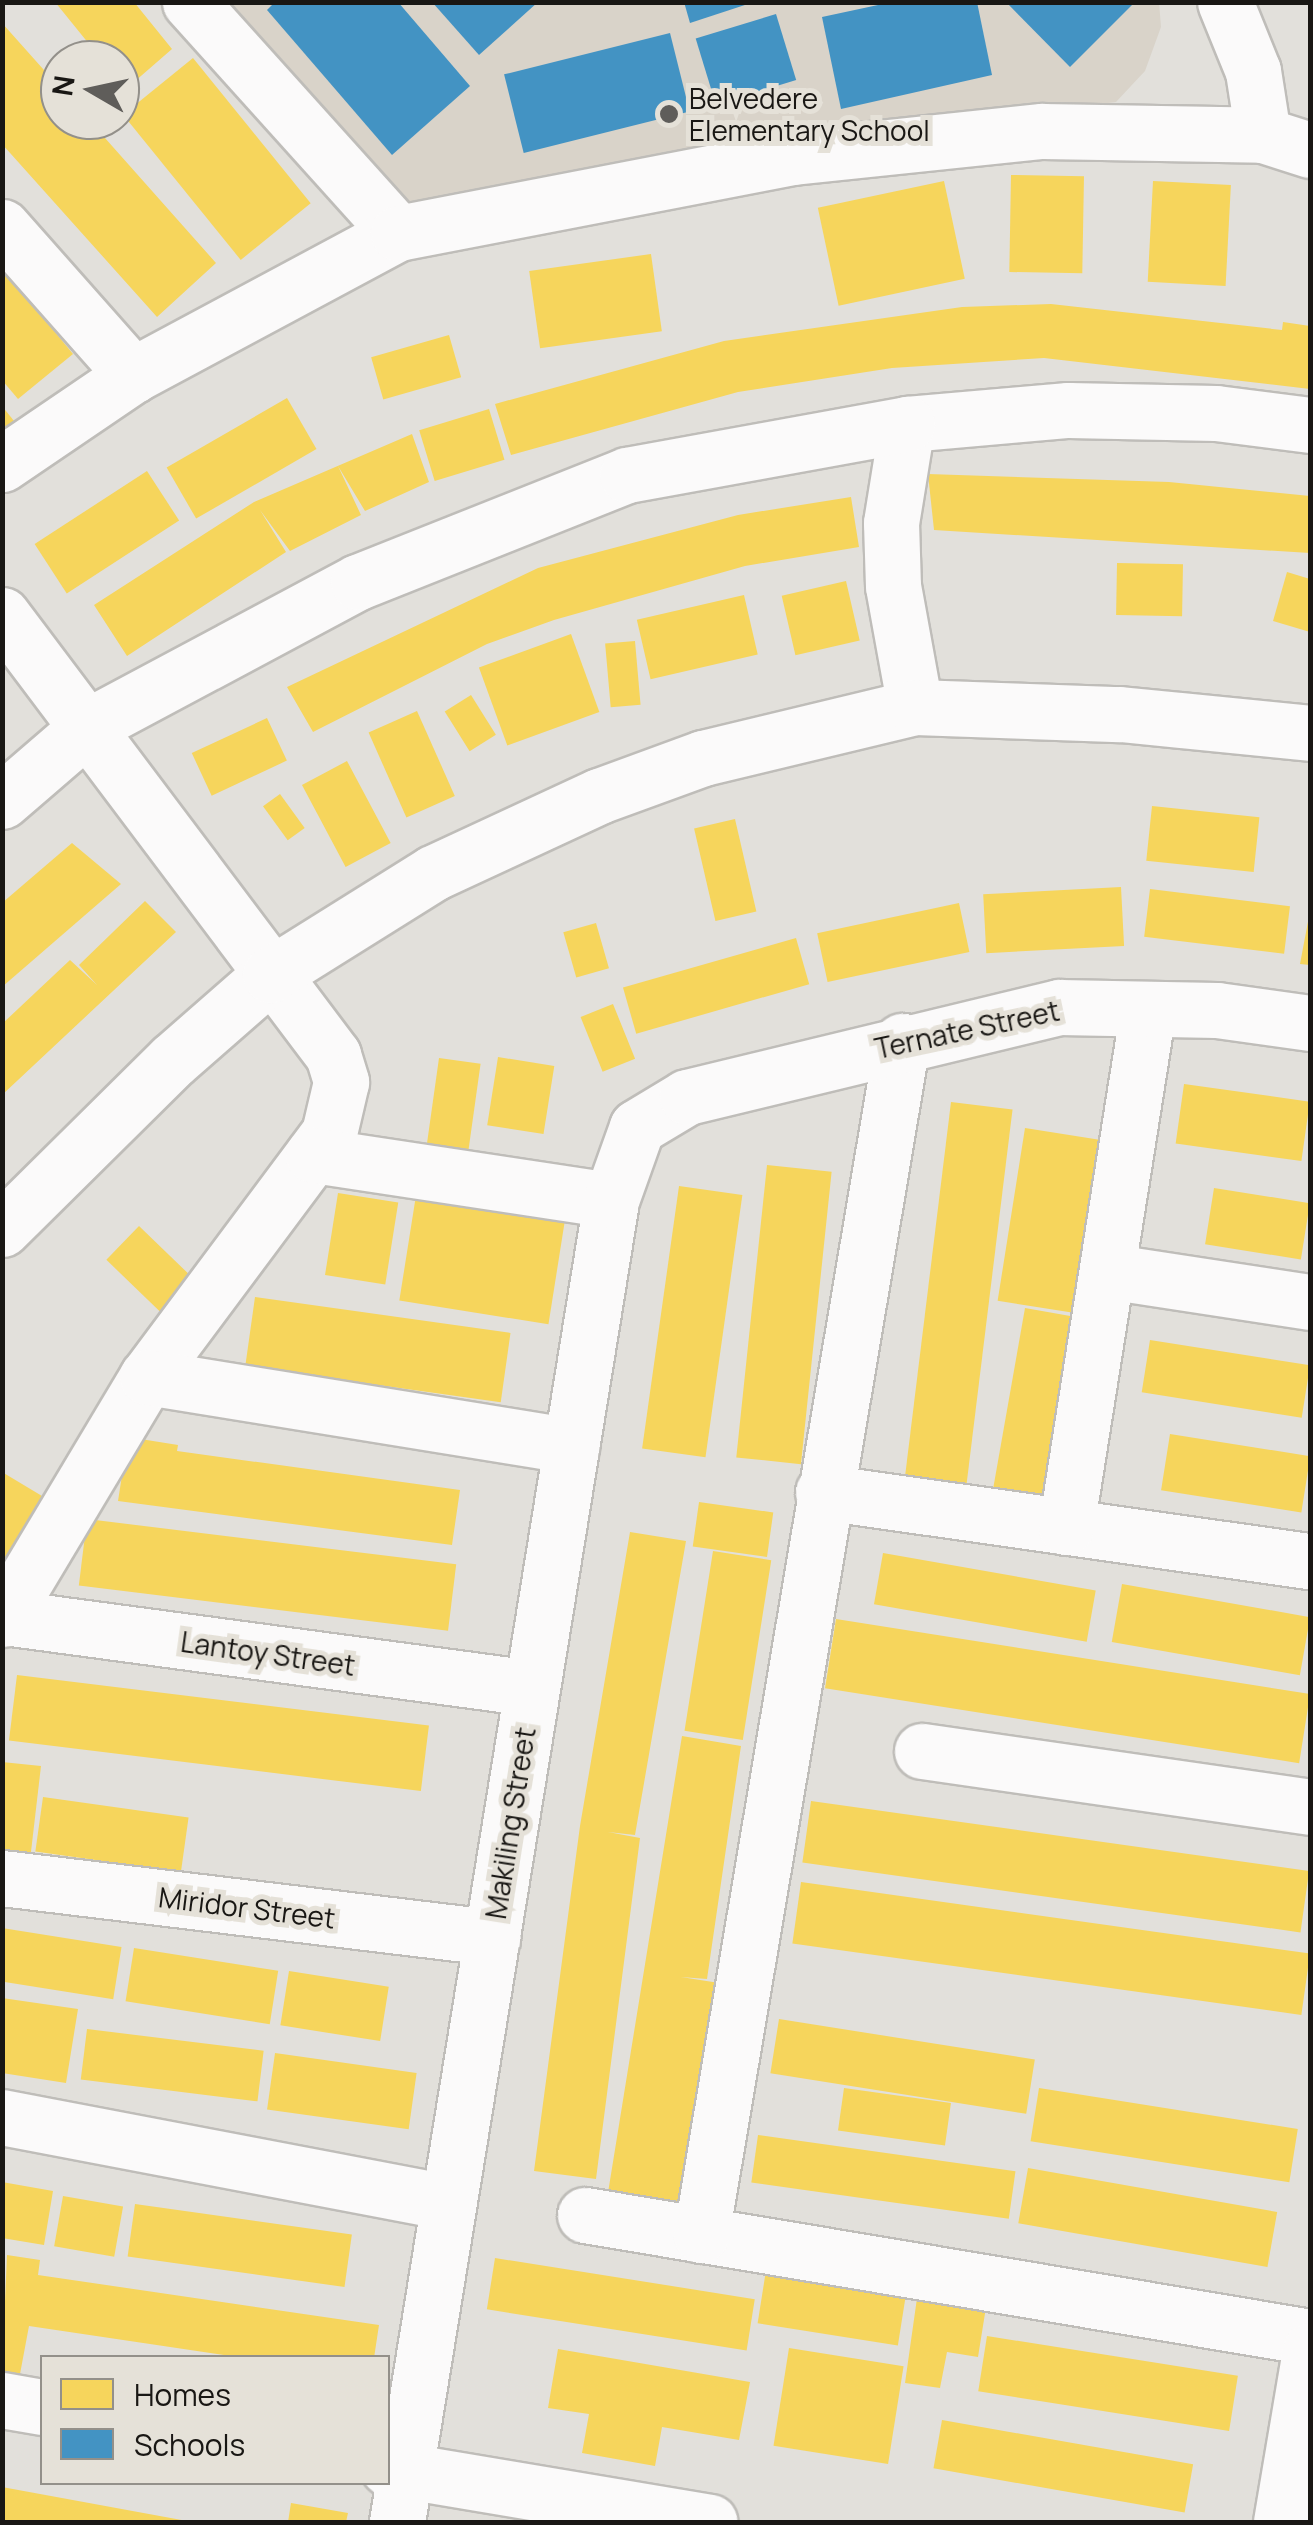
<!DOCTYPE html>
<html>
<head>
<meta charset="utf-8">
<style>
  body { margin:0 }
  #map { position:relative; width:1313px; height:2525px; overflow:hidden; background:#e2e0db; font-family:Manrope,sans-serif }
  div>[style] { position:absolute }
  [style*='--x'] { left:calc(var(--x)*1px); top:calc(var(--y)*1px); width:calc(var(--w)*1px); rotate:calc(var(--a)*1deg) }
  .built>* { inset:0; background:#d9d3c9 }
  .homes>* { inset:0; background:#f6d55c; transform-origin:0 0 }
  .schools>* { inset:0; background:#4393c3; transform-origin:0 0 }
  .roads { filter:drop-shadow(2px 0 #bfbdb9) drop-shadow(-2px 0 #bfbdb9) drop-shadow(0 2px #bfbdb9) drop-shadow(0 -2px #bfbdb9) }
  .minor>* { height:55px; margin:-27.5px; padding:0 27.5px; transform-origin:27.5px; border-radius:27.5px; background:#fbfafa }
  .dots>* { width:28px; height:28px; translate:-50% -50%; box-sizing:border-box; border:5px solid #e5e1d8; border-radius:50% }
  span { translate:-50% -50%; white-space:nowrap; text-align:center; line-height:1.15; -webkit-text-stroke:10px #e5e1d8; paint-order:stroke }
  .poi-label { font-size:28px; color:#191714 }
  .left { translate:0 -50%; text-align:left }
  .street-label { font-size:28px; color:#191714 }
  .frame { position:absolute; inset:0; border:5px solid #191714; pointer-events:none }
  .legend { position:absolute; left:40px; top:2355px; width:350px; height:130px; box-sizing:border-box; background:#e5e1d8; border:2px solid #93908a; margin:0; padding:12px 18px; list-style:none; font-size:30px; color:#191714 }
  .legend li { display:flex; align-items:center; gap:20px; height:50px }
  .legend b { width:50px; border:2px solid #93908a }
  .north { position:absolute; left:40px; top:40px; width:100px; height:100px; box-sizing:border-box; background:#e5e1d8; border:2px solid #93908a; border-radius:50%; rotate:279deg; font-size:28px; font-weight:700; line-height:40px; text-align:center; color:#191714 }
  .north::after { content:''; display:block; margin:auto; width:35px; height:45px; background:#5f5d5a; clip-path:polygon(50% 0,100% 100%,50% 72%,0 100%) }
</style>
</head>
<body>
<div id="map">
  <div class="built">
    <i style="clip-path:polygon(1159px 2px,1161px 27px,1145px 71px,1116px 102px,695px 155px,396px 206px,220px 3px)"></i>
  </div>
  <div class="homes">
    <i style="clip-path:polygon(55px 2px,134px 2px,172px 49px,126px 89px,120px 60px,102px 60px)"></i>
    <i style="clip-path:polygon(2px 23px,60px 88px,60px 120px,89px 120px,216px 263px,157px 317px,2px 144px)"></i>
    <i style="left:193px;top:58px;width:187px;height:90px;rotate:51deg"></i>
    <i style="left:1011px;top:175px;width:73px;height:97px;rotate:1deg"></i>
    <i style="left:944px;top:181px;width:100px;height:129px;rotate:78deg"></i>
    <i style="left:1153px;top:181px;width:78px;height:101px;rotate:3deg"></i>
    <i style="left:651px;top:254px;width:78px;height:123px;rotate:82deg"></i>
    <i style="clip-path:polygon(2px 267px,73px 354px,18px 399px,2px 380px)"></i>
    <i style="clip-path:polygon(1051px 304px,1282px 330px,1283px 322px,1310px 326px,1310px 389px,1044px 358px,892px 368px,738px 392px,511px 455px,495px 404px,724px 341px,962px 307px)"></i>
    <i style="left:449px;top:335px;width:44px;height:81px;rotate:74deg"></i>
    <i style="left:287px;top:398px;width:59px;height:139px;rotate:60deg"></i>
    <i style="clip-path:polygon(2px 406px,18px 426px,2px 439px)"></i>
    <i style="left:489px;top:409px;width:53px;height:73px;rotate:73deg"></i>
    <i style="clip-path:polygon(412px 434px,429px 482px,365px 511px,338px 466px,361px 515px,290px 551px,260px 510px,286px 552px,127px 656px,94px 605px,254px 502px)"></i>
    <i style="left:147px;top:471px;width:59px;height:134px;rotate:57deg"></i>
    <i style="clip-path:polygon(928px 474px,1169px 482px,1310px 496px,1310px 553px,934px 530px)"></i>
    <i style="clip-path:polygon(851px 497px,859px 547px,745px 566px,554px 620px,487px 644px,313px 732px,287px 687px,538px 568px,738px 515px)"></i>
    <i style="left:1117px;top:563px;width:66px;height:52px;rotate:1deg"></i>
    <i style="clip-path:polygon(1287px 572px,1310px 579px,1310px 632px,1273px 621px)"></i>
    <i style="left:846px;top:581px;width:61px;height:66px;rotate:77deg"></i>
    <i style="left:744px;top:595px;width:61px;height:110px;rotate:77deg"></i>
    <i style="left:571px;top:634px;width:83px;height:98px;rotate:70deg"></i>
    <i style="left:635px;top:641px;width:64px;height:30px;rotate:85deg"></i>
    <i style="left:471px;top:695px;width:47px;height:31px;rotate:58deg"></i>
    <i style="left:417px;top:711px;width:93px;height:53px;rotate:66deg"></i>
    <i style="left:267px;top:718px;width:47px;height:83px;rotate:65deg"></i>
    <i style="left:347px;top:761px;width:93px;height:51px;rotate:62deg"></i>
    <i style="left:280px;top:794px;width:42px;height:21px;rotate:54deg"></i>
    <i style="left:1152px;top:806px;width:108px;height:55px;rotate:6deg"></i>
    <i style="left:735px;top:819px;width:95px;height:42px;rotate:77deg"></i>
    <i style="clip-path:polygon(72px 843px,121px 884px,2px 987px,2px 903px)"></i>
    <i style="left:1121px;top:887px;width:59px;height:138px;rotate:87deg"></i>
    <i style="left:1150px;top:889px;width:141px;height:48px;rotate:7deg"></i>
    <i style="clip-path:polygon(145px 901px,176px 932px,2px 1095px,2px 1024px,70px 960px,97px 985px,79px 965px)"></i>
    <i style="left:959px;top:903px;width:50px;height:145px;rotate:78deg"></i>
    <i style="clip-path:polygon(1310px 911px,1310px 965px,1300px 964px)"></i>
    <i style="left:596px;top:923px;width:47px;height:34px;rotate:74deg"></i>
    <i style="left:796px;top:938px;width:48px;height:180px;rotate:74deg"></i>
    <i style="left:613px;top:1004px;width:59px;height:35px;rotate:68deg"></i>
    <i style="left:498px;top:1057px;width:57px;height:69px;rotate:9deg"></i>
    <i style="left:439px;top:1058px;width:42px;height:94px;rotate:8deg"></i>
    <i style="left:1184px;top:1084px;width:127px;height:60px;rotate:8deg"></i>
    <i style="left:951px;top:1102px;width:62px;height:391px;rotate:7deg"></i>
    <i style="left:1025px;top:1128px;width:96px;height:175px;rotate:9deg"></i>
    <i style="left:767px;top:1165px;width:65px;height:294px;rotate:6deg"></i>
    <i style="left:679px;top:1186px;width:64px;height:265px;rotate:8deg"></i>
    <i style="left:1214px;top:1188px;width:97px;height:57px;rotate:9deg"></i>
    <i style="left:417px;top:1189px;width:151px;height:113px;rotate:9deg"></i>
    <i style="left:338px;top:1193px;width:61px;height:83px;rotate:9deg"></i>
    <i style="left:139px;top:1226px;width:77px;height:47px;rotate:44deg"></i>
    <i style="left:255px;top:1297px;width:258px;height:70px;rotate:8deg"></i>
    <i style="left:1025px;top:1308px;width:56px;height:192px;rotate:10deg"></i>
    <i style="left:1150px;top:1340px;width:162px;height:53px;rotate:9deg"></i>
    <i style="left:1170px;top:1434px;width:142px;height:57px;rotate:9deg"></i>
    <i style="clip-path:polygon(128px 1437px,178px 1445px,177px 1451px,460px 1490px,452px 1545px,118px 1501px)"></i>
    <i style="clip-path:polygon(2px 1472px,47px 1499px,2px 1574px)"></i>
    <i style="left:699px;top:1502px;width:75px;height:45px;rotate:8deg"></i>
    <i style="left:87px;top:1519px;width:372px;height:67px;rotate:7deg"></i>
    <i style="clip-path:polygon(630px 1532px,686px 1541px,635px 1835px,608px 1832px,640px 1838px,596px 2179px,534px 2171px,580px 1826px)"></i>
    <i style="left:713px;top:1551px;width:59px;height:182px;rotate:9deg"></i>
    <i style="left:883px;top:1553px;width:216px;height:52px;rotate:10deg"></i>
    <i style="left:1122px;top:1584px;width:191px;height:59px;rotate:10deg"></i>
    <i style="left:836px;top:1619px;width:480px;height:70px;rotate:9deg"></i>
    <i style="left:17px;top:1675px;width:415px;height:66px;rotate:7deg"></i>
    <i style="clip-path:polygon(682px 1736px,741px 1746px,707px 1979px,681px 1977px,732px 1985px,690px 2220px,606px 2205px)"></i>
    <i style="clip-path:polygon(2px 1762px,41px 1766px,29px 1869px,2px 1866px)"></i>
    <i style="left:43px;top:1797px;width:147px;height:55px;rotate:8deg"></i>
    <i style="left:811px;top:1801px;width:503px;height:62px;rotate:8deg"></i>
    <i style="left:801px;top:1882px;width:514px;height:62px;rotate:8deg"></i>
    <i style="left:2px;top:1928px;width:121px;height:53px;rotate:9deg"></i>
    <i style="left:134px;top:1948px;width:146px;height:54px;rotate:9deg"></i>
    <i style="left:289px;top:1971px;width:101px;height:55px;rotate:9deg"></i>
    <i style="clip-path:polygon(2px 1998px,78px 2009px,66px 2083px,2px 2073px)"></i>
    <i style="left:779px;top:2019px;width:259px;height:55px;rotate:9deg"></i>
    <i style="left:87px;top:2029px;width:178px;height:51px;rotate:7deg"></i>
    <i style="left:275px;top:2053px;width:143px;height:57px;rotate:8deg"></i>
    <i style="left:844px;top:2088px;width:108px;height:43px;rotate:8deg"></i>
    <i style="left:1039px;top:2088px;width:262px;height:54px;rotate:9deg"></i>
    <i style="left:758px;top:2135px;width:260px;height:48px;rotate:8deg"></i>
    <i style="left:1028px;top:2168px;width:253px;height:56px;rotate:10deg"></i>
    <i style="clip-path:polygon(2px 2182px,53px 2191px,44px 2245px,2px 2238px)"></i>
    <i style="left:63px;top:2196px;width:61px;height:51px;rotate:10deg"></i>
    <i style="left:135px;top:2204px;width:219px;height:53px;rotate:8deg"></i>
    <i style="clip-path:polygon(7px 2255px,40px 2260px,38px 2275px,379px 2325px,374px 2358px,244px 2358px,29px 2326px,20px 2374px,2px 2371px)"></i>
    <i style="left:495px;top:2258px;width:263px;height:52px;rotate:9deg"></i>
    <i style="left:767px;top:2264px;width:142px;height:60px;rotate:9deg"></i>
    <i style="clip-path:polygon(918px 2291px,987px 2301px,978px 2357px,947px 2352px,940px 2388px,905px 2383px)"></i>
    <i style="left:987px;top:2336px;width:254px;height:56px;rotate:9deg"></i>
    <i style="left:789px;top:2348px;width:116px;height:99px;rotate:9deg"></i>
    <i style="clip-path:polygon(558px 2349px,750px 2382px,739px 2440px,662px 2427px,655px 2466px,582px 2453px,589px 2414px,548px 2408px)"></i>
    <i style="left:942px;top:2420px;width:255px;height:49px;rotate:10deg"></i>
    <i style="clip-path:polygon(2px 2487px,187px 2521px,187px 2522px,2px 2522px)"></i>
    <i style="clip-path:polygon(291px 2503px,348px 2513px,346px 2522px,288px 2522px)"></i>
  </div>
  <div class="schools">
    <i style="clip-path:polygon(275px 2px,398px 2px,470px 86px,392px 155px,267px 10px)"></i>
    <i style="clip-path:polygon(432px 2px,538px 2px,479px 55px)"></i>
    <i style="clip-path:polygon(684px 2px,751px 2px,751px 3px,690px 23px)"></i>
    <i style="clip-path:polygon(892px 2px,977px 2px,992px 75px,841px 109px,822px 17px)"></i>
    <i style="clip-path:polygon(1006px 2px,1135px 2px,1070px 67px)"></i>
    <i style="left:776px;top:14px;width:69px;height:84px;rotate:73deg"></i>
    <i style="left:670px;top:33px;width:81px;height:171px;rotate:76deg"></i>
  </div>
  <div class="roads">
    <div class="minor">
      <i style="--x:190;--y:2;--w:311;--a:48"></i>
      <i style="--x:1263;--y:135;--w:49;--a:17.7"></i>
      <i style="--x:2;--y:227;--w:198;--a:48.5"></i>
      <i style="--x:2;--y:464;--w:158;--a:-34.2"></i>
      <i style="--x:133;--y:375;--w:301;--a:-28.2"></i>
      <i style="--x:398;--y:233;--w:402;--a:-10.9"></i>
      <i style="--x:793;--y:157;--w:250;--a:-6"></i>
      <i style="--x:1042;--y:131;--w:221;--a:1"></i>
      <i style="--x:1263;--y:135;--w:65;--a:-98.9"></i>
      <i style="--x:1253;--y:71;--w:74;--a:-112.1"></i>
      <i style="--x:2;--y:615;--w:551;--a:53.05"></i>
      <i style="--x:333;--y:1055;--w:28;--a:73"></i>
      <i style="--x:341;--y:1082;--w:52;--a:103.2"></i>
      <i style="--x:329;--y:1133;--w:304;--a:126.7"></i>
      <i style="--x:147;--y:1377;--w:282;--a:120.9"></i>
      <i style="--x:915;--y:707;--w:123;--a:-100.3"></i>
      <i style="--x:893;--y:586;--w:63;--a:-91.8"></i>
      <i style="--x:891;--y:523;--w:100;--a:-80.8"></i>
      <i style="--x:907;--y:424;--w:162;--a:-5"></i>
      <i style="--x:1068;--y:410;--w:148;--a:1.2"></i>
      <i style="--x:1216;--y:413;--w:95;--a:7.3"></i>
      <i style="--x:2;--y:801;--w:116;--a:-40.8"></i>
      <i style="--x:90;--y:725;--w:304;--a:-28.1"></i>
      <i style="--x:358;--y:582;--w:289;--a:-21.7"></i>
      <i style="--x:627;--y:475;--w:285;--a:-10.3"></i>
      <i style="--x:313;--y:1155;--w:301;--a:8.6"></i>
      <i style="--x:2;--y:1229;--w:240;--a:-44.7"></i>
      <i style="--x:173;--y:1060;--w:129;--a:-41.2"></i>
      <i style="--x:270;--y:975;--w:192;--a:-32"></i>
      <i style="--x:433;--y:873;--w:183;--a:-24.9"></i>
      <i style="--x:599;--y:796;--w:111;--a:-20.1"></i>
      <i style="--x:703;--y:758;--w:218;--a:-13.5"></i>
      <i style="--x:915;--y:707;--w:205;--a:2"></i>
      <i style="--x:1120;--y:714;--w:191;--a:5.7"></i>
      <i style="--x:1107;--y:1271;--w:205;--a:8.7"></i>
      <i style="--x:147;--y:1377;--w:430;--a:9.2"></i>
      <i style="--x:823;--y:1492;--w:492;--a:8.1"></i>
      <i style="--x:1066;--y:1527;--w:524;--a:-81"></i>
      <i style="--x:4;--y:1617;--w:532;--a:7.67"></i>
      <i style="--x:922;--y:1751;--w:392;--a:8.2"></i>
      <i style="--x:2;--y:1878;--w:494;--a:6.9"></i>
      <i style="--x:2;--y:2117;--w:454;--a:10.8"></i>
      <i style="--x:585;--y:2215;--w:735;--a:9.55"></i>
      <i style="--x:701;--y:2235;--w:1211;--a:-80.44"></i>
      <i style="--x:2;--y:2400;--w:41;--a:9.9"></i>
      <i style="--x:388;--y:2468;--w:326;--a:9.5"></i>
      <i style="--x:397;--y:2522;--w:1339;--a:-80.8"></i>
      <i style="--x:611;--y:1200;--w:77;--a:-70.4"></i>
      <i style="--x:637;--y:1127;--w:58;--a:-31"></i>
      <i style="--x:687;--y:1097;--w:383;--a:-13.6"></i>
      <i style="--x:1059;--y:1007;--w:158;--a:1.1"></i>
      <i style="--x:1217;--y:1010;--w:94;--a:8"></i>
      <i style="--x:1281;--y:2522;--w:174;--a:-80.4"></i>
    </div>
  </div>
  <div class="dots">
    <i style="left:669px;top:114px;background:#5f5d5a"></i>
  </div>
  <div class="poi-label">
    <span class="left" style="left:689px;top:114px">Belvedere<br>Elementary School</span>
  </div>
  <div class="street-label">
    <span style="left:967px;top:1029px;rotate:-12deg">Ternate Street</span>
    <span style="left:268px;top:1653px;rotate:8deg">Lantoy Street</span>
    <span style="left:510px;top:1823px;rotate:-81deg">Makiling Street</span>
    <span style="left:247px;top:1907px;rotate:7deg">Miridor Street</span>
  </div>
  <div class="frame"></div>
  <ul class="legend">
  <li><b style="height:28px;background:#f6d55c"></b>Homes</li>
  <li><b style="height:28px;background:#4393c3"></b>Schools</li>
  </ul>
  <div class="north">N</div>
</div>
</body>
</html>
